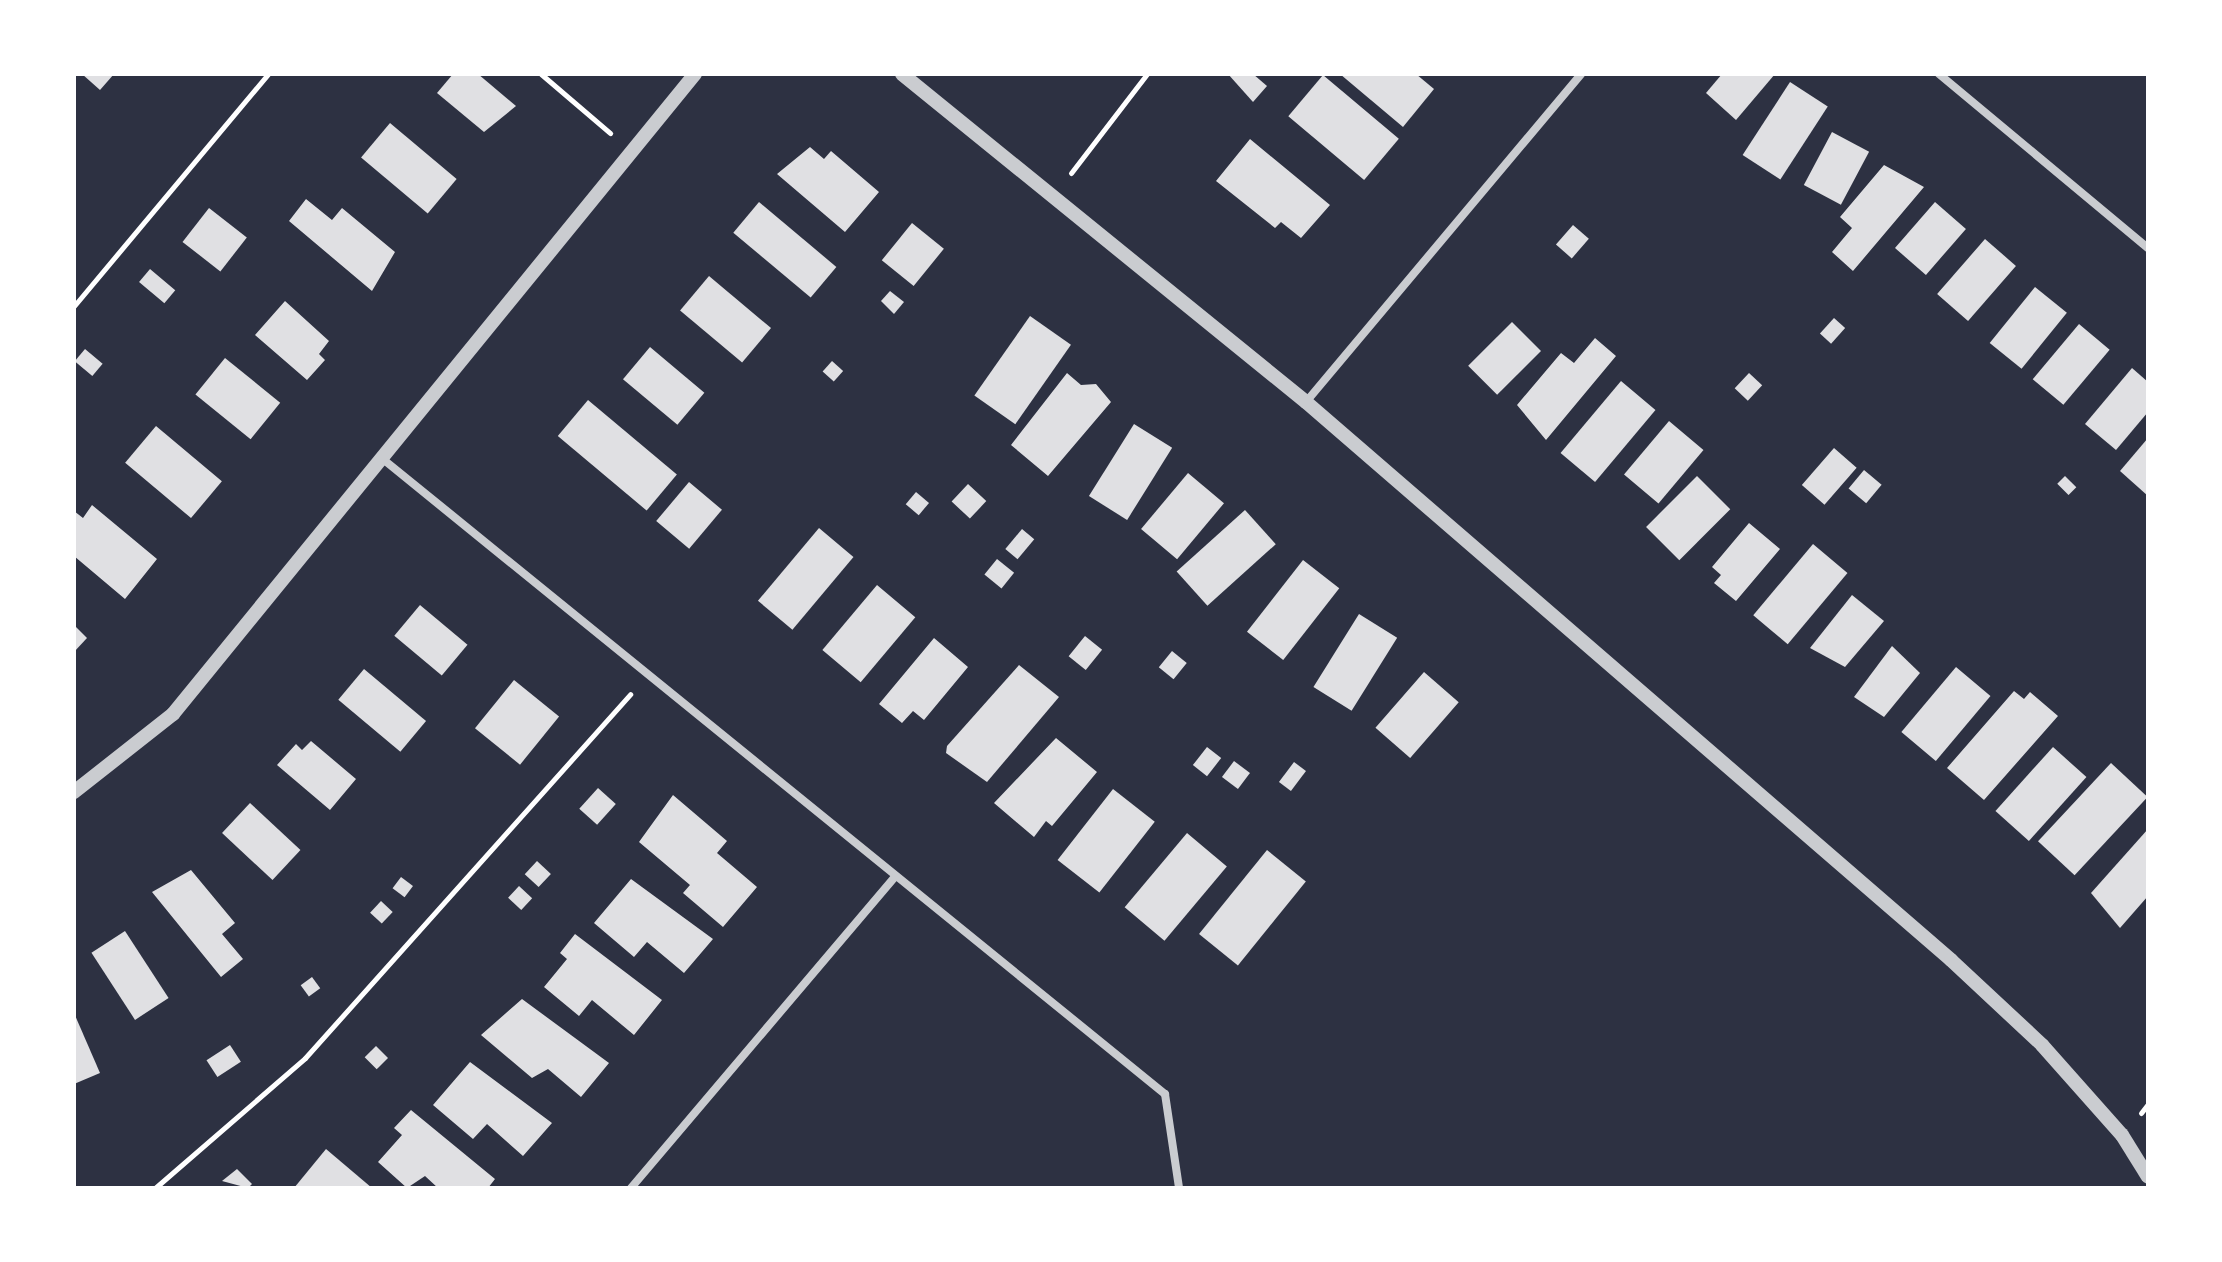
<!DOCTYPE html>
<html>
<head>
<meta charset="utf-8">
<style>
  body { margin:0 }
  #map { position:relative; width:2222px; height:1262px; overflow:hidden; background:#2d3142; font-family:Manrope,sans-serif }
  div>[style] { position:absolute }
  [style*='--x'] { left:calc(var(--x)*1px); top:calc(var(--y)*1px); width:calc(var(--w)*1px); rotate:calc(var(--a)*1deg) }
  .building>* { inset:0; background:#e0e0e3; transform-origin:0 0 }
  .path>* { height:5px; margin:-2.5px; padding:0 2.5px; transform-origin:2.5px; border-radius:2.5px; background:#fff }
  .minor>* { height:8px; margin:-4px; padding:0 4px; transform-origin:4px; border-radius:4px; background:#caccd0 }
  .tertiary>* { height:14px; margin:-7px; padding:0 7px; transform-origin:7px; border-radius:7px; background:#caccd0 }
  span { translate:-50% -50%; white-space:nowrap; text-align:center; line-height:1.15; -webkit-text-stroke:8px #fff; paint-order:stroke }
  .frame { position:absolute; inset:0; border:76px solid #fff; pointer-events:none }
</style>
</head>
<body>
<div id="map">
  <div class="building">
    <i style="clip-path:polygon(82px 74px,114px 74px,100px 90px)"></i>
    <i style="clip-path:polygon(453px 74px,478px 74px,516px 106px,484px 132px,437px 93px)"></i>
    <i style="clip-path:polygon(1228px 74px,1253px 74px,1267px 86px,1253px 102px)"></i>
    <i style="clip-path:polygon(1340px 74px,1416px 74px,1434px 89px,1403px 127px)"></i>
    <i style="clip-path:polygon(1722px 74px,1775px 74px,1736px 120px,1706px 93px)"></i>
    <i style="left:1323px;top:75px;width:99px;height:54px;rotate:40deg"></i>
    <i style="left:1790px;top:82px;width:45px;height:87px;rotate:33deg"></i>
    <i style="left:390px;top:123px;width:87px;height:45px;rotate:40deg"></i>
    <i style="left:1832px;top:132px;width:42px;height:60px;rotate:28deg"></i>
    <i style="clip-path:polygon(1250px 139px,1330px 205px,1301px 238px,1281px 222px,1275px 228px,1216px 181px)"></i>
    <i style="clip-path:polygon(810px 147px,824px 159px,831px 151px,879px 192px,845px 232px,777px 174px)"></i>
    <i style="clip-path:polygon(1884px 165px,1924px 187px,1853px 271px,1832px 252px,1852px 228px,1840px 217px)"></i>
    <i style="clip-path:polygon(306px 199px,332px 220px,342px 208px,395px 252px,372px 291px,289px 221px)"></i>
    <i style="left:759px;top:202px;width:101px;height:40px;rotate:40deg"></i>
    <i style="left:1935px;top:202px;width:41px;height:61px;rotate:41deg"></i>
    <i style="left:209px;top:208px;width:48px;height:43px;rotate:38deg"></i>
    <i style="left:912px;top:223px;width:41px;height:48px;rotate:39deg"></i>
    <i style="left:1573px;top:225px;width:21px;height:26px;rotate:41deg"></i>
    <i style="left:1985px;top:239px;width:41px;height:73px;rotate:41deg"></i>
    <i style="left:150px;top:269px;width:33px;height:17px;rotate:40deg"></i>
    <i style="left:709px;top:276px;width:81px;height:45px;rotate:40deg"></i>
    <i style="left:2035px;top:287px;width:41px;height:72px;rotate:39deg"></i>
    <i style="clip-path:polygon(890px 291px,904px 302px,894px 314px,881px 301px)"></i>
    <i style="clip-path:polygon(285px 301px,329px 341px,319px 354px,325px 360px,307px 380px,255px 335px)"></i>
    <i style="left:1030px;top:316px;width:50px;height:97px;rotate:35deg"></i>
    <i style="left:1834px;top:318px;width:15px;height:21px;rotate:42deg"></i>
    <i style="left:1512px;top:322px;width:41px;height:62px;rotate:45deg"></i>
    <i style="left:2079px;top:324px;width:40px;height:72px;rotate:40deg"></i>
    <i style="clip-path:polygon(1595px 338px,1616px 356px,1546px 440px,1517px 405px,1561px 353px,1574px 363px)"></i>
    <i style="left:650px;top:347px;width:71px;height:42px;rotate:40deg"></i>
    <i style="left:85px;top:349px;width:23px;height:16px;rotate:40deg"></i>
    <i style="left:225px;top:358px;width:71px;height:47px;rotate:39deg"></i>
    <i style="left:832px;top:361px;width:15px;height:14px;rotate:42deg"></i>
    <i style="clip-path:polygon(2132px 368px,2148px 382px,2148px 412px,2116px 450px,2085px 424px)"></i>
    <i style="clip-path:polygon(1067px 373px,1081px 385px,1096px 384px,1111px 402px,1048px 476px,1011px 445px)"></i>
    <i style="left:1749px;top:373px;width:18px;height:21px;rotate:43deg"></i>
    <i style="left:1621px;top:381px;width:45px;height:94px;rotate:40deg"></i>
    <i style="left:588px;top:400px;width:116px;height:47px;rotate:40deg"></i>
    <i style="left:1669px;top:421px;width:45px;height:70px;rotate:40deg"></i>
    <i style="left:1134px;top:424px;width:45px;height:85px;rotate:32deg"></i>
    <i style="left:156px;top:426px;width:86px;height:48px;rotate:40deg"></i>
    <i style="clip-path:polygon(2148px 438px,2148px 496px,2120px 471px)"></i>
    <i style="left:1834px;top:448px;width:30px;height:49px;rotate:41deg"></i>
    <i style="left:1864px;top:470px;width:23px;height:24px;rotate:40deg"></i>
    <i style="left:1188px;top:473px;width:47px;height:73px;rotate:40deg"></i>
    <i style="left:1697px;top:476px;width:47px;height:72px;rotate:45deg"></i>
    <i style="left:2065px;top:476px;width:16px;height:11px;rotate:45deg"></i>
    <i style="left:689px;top:482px;width:43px;height:51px;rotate:40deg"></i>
    <i style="left:968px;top:484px;width:25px;height:24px;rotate:43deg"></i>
    <i style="left:916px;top:492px;width:17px;height:16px;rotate:40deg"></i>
    <i style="clip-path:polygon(92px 505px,157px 559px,125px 599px,74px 556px,74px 511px,83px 518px)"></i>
    <i style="left:1245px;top:510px;width:46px;height:92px;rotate:48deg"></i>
    <i style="clip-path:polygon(1749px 523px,1780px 549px,1736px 601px,1714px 583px,1721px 575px,1712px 567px)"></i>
    <i style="left:819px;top:528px;width:45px;height:95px;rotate:40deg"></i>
    <i style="left:1022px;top:529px;width:16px;height:26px;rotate:40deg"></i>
    <i style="left:1813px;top:544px;width:45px;height:93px;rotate:40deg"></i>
    <i style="left:997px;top:559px;width:22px;height:20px;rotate:39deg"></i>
    <i style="left:1303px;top:560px;width:46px;height:91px;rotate:38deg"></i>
    <i style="left:877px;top:585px;width:50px;height:85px;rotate:40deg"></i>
    <i style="clip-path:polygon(1852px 595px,1884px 621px,1845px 667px,1810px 648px)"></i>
    <i style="left:420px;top:605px;width:62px;height:40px;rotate:40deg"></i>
    <i style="left:1359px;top:614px;width:45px;height:86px;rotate:32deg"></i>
    <i style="clip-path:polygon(74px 625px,87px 638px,74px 652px)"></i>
    <i style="left:1085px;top:636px;width:22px;height:26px;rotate:39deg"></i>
    <i style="clip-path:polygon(934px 638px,968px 667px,924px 720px,913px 711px,902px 723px,879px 704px)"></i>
    <i style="clip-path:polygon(1892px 646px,1920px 673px,1884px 717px,1854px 697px)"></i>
    <i style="left:1172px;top:651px;width:19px;height:21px;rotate:39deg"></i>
    <i style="clip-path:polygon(1019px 665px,1059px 697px,987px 782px,946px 753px,947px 746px)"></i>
    <i style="left:1956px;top:667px;width:45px;height:85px;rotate:40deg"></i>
    <i style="left:364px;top:669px;width:81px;height:40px;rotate:40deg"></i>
    <i style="left:1424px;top:672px;width:46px;height:74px;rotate:41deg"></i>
    <i style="left:514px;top:680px;width:58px;height:62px;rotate:39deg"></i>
    <i style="clip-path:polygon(2014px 691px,2024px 699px,2030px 692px,2058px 716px,1984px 800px,1947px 768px)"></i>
    <i style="clip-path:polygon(1056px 738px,1097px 772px,1052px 826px,1046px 821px,1034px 837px,994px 803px)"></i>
    <i style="clip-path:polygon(311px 741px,356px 779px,330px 810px,277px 765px,296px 744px,302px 750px)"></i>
    <i style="left:1207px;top:747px;width:18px;height:23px;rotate:38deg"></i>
    <i style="left:2053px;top:747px;width:45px;height:86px;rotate:42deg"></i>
    <i style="left:1234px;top:761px;width:20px;height:20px;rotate:37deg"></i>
    <i style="left:1294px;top:762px;width:15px;height:25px;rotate:37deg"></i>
    <i style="left:2111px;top:763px;width:50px;height:107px;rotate:43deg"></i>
    <i style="left:598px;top:788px;width:24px;height:28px;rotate:42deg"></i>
    <i style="left:1113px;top:789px;width:53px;height:90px;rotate:38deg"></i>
    <i style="clip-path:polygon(673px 795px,727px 841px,717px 853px,757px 887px,723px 927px,683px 893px,690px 885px,639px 842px)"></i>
    <i style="left:250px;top:803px;width:69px;height:41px;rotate:43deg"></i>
    <i style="clip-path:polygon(2148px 829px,2148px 896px,2120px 928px,2091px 893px)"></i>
    <i style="left:1187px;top:833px;width:52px;height:97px;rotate:40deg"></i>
    <i style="left:1267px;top:850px;width:50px;height:108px;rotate:39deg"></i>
    <i style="left:537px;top:861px;width:19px;height:18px;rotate:43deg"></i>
    <i style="clip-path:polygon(191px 870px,235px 923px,222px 934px,243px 959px,221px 977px,152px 892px)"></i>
    <i style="left:401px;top:877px;width:15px;height:14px;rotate:37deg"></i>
    <i style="clip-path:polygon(631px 879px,713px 939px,684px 973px,647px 942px,634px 957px,594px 923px)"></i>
    <i style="left:519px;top:886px;width:18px;height:16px;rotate:43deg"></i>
    <i style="left:381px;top:901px;width:16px;height:16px;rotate:43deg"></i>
    <i style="left:125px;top:931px;width:80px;height:40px;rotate:57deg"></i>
    <i style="clip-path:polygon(575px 934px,662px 1000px,634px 1035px,592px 1000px,579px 1016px,544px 987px,567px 959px,560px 953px)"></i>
    <i style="left:312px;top:977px;width:14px;height:14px;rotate:54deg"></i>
    <i style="clip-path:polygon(522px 999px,609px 1063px,581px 1097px,548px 1069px,532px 1078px,481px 1035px)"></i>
    <i style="clip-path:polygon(74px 1013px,100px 1073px,74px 1084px)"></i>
    <i style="left:230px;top:1045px;width:20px;height:28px;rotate:57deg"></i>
    <i style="left:376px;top:1046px;width:17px;height:16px;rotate:45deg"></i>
    <i style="clip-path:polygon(470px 1062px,552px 1123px,523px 1156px,487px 1124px,473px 1139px,433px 1105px)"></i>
    <i style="clip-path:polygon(411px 1110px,495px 1179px,488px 1188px,438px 1188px,425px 1176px,407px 1188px,378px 1162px,402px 1135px,394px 1128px)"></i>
    <i style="clip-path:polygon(326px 1149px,372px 1188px,294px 1188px)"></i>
    <i style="clip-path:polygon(237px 1169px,252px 1184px,248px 1188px,222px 1181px)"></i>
  </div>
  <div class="path">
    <i style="--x:541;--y:74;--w:91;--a:40.5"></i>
    <i style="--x:1071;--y:173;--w:125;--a:-52.5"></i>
    <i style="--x:74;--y:306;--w:302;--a:-50.1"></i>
    <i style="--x:2141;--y:1113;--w:11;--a:-52"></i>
    <i style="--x:155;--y:1188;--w:198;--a:-40.9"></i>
    <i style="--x:305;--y:1058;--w:488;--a:-48.2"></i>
  </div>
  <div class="minor">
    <i style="--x:1939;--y:74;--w:272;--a:39.8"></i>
    <i style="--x:1306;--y:402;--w:428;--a:-50"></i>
    <i style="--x:384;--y:460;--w:1006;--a:39.07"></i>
    <i style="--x:1165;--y:1094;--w:95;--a:81.5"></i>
    <i style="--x:631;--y:1188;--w:407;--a:-49.7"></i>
  </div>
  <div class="tertiary">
    <i style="--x:902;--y:74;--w:520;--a:39.07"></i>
    <i style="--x:1306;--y:402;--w:853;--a:40.86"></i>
    <i style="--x:1951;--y:960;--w:125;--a:43"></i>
    <i style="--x:2042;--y:1045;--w:120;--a:48.4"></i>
    <i style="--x:2122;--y:1135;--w:49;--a:58.2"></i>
    <i style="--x:74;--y:792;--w:126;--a:-38.2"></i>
    <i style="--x:173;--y:714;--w:826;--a:-50.8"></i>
  </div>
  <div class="frame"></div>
</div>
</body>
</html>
